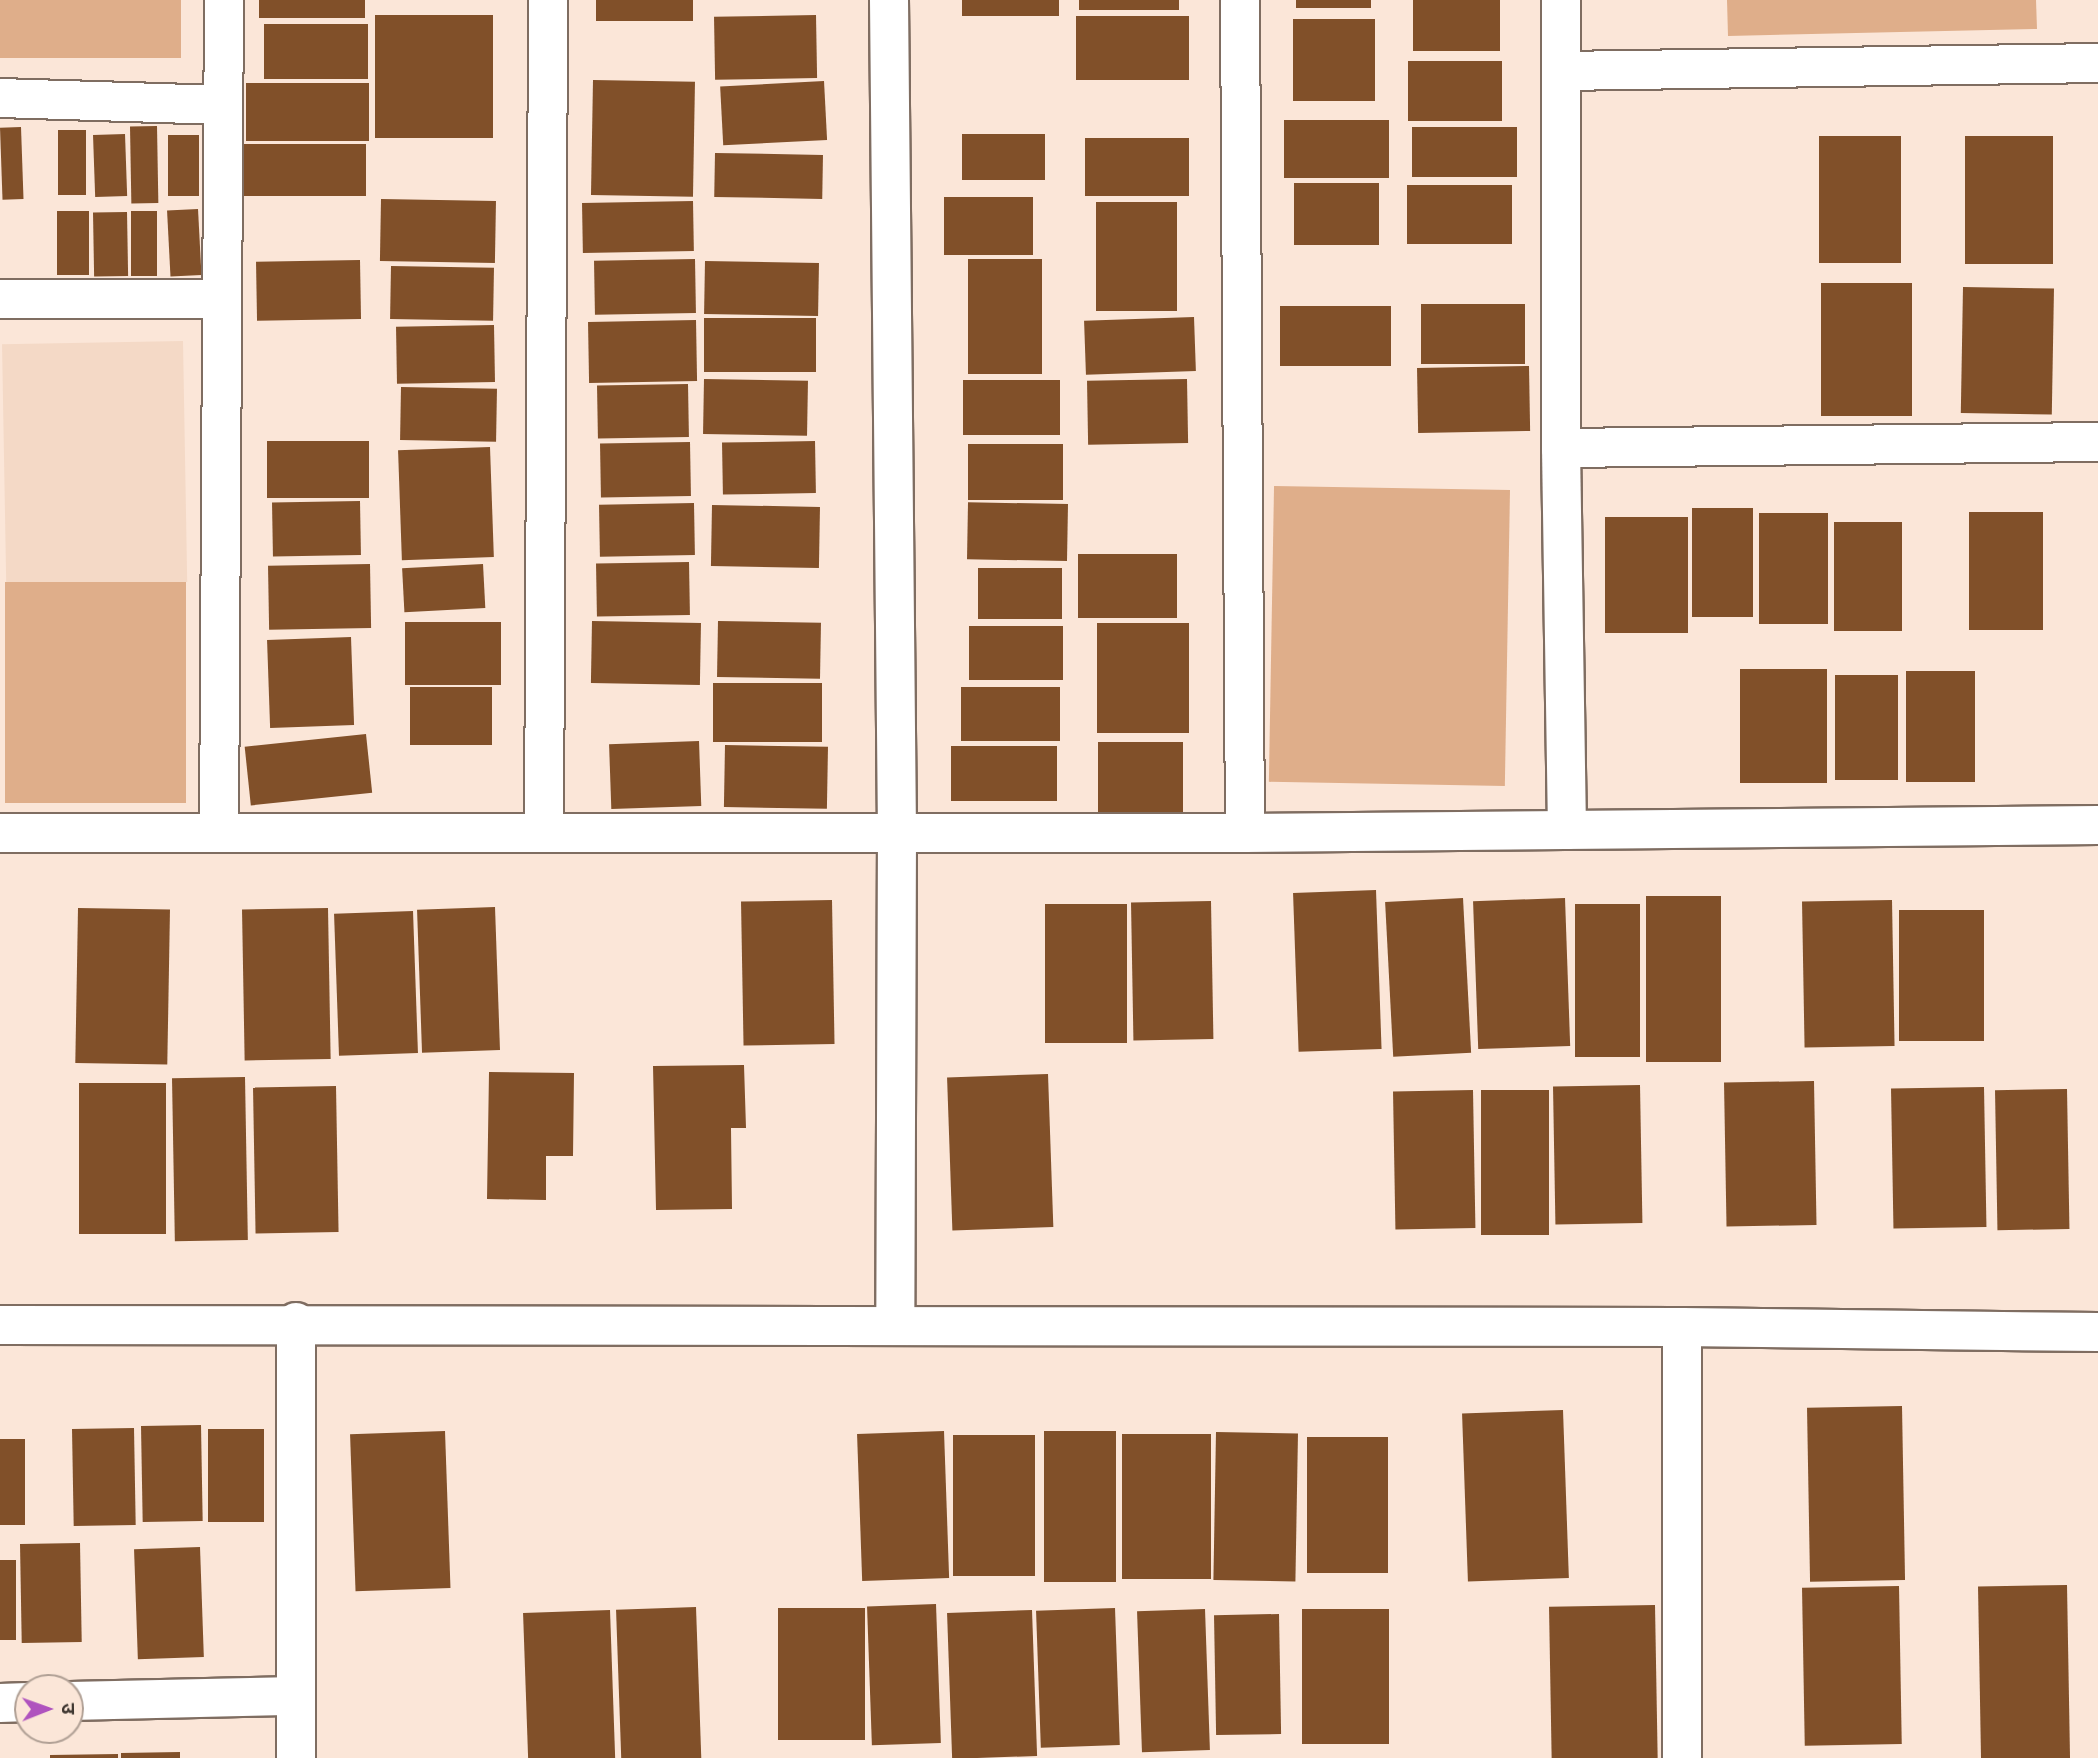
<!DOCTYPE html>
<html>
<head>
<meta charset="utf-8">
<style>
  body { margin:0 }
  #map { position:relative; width:2098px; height:1758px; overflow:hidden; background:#fbe6d8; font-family:Roboto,"Noto Sans Devanagari",sans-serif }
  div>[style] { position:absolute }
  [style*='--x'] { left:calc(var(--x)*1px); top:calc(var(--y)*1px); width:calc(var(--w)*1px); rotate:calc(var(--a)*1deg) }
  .built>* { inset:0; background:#f4d9c6; transform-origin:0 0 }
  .green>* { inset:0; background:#dfae8a; transform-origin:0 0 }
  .building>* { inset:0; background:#815029; transform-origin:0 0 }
  .roads { filter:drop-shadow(2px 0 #7f6d61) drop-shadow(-2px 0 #7f6d61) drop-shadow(0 2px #7f6d61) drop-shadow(0 -2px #7f6d61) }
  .minor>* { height:38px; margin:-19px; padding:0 19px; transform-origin:19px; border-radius:19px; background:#fff }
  span { translate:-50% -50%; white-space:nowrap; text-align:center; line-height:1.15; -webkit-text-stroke:7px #fbe6d8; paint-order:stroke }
  .north { position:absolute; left:14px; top:1674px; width:70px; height:70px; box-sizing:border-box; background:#fbe6d8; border:2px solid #b0a095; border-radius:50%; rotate:89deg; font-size:19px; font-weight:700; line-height:28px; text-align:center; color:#3f3731 }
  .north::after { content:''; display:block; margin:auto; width:24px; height:32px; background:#af53be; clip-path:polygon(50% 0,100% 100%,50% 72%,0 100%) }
</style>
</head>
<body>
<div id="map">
  <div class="built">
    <i style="left:183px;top:341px;width:241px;height:181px;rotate:89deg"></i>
  </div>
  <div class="green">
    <i style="left:0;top:0;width:181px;height:58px"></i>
    <i style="clip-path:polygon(1727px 0,2036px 0,2037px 29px,1728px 36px)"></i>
    <i style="left:1510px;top:490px;width:296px;height:236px;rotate:91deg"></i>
    <i style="left:186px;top:582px;width:221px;height:181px;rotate:90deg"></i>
  </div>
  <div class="building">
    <i style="left:259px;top:0;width:106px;height:18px"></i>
    <i style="left:596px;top:0;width:97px;height:21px"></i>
    <i style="left:962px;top:0;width:97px;height:16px"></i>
    <i style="left:1079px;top:0;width:100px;height:10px"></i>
    <i style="left:1296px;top:0;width:75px;height:8px"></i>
    <i style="left:1413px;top:0;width:87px;height:51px"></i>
    <i style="left:375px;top:15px;width:118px;height:123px"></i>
    <i style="left:816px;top:15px;width:63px;height:102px;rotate:89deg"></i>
    <i style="left:1076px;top:16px;width:113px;height:64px"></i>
    <i style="left:1293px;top:19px;width:82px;height:82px"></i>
    <i style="left:368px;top:24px;width:55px;height:104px;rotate:90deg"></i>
    <i style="left:1408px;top:61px;width:94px;height:60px"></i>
    <i style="left:593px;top:80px;width:102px;height:115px;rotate:1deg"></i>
    <i style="left:824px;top:81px;width:59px;height:104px;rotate:87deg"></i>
    <i style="left:246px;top:83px;width:123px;height:58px"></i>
    <i style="left:1284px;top:120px;width:105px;height:58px"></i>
    <i style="left:157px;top:126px;width:77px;height:27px;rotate:89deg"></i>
    <i style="left:21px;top:127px;width:72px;height:21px;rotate:88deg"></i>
    <i style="left:1412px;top:127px;width:105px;height:50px"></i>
    <i style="left:58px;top:130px;width:28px;height:65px"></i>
    <i style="left:125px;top:134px;width:62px;height:32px;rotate:88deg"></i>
    <i style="left:962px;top:134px;width:83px;height:46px"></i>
    <i style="left:168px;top:135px;width:31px;height:61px"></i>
    <i style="left:1819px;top:136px;width:82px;height:127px"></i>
    <i style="left:1965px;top:136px;width:88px;height:128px"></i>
    <i style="left:1085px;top:138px;width:104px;height:58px"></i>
    <i style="left:366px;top:144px;width:52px;height:122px;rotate:90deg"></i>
    <i style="left:715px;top:153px;width:108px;height:44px;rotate:1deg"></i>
    <i style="left:1294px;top:183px;width:85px;height:62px"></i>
    <i style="left:1407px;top:185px;width:105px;height:59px"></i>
    <i style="left:944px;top:197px;width:89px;height:58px"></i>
    <i style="left:381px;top:199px;width:115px;height:62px;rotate:1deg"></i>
    <i style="left:693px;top:201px;width:50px;height:111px;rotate:89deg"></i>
    <i style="left:1177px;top:202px;width:109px;height:81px;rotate:90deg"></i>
    <i style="left:198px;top:209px;width:66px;height:31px;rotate:87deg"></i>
    <i style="left:57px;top:211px;width:32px;height:64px"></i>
    <i style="left:131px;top:211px;width:26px;height:65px"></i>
    <i style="left:127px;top:212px;width:64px;height:34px;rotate:89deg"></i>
    <i style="left:695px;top:259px;width:54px;height:101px;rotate:89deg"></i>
    <i style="left:968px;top:259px;width:74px;height:115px"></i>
    <i style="left:360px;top:260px;width:59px;height:104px;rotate:89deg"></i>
    <i style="left:705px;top:261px;width:114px;height:53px;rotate:1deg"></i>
    <i style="left:391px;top:266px;width:103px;height:53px;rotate:1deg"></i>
    <i style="left:1821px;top:283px;width:91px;height:133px"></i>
    <i style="left:1963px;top:287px;width:91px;height:126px;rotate:1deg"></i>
    <i style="left:1421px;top:304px;width:104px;height:60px"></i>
    <i style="left:1391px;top:306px;width:60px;height:111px;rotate:90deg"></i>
    <i style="left:1194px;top:317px;width:54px;height:110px;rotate:88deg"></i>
    <i style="left:704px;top:318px;width:112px;height:54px"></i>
    <i style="left:696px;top:320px;width:61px;height:108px;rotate:89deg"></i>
    <i style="left:494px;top:325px;width:57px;height:98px;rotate:89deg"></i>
    <i style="left:1529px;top:366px;width:65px;height:112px;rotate:89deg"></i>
    <i style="left:704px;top:379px;width:104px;height:55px;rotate:1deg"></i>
    <i style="left:1187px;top:379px;width:64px;height:100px;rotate:89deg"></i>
    <i style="left:963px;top:380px;width:97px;height:55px"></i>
    <i style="left:688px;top:384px;width:53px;height:91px;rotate:89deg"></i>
    <i style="left:401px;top:387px;width:96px;height:53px;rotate:1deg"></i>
    <i style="left:267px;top:441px;width:102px;height:57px"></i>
    <i style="left:815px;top:441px;width:52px;height:93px;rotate:89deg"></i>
    <i style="left:690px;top:442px;width:54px;height:90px;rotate:89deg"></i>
    <i style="left:968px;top:444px;width:95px;height:56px"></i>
    <i style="left:490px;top:447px;width:110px;height:92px;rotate:88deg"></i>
    <i style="left:360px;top:501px;width:54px;height:88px;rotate:89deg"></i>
    <i style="left:694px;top:503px;width:52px;height:95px;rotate:89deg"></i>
    <i style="left:1068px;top:504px;width:57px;height:100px;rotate:91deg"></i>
    <i style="left:712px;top:505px;width:108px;height:61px;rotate:1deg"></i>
    <i style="left:1692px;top:508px;width:61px;height:109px"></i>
    <i style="left:1969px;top:512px;width:74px;height:118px"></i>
    <i style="left:1759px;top:513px;width:69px;height:111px"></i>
    <i style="left:1605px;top:517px;width:83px;height:116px"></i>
    <i style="left:1834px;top:522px;width:68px;height:109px"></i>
    <i style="left:1078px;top:554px;width:99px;height:64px"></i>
    <i style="left:689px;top:562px;width:53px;height:93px;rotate:89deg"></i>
    <i style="left:370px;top:564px;width:64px;height:102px;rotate:89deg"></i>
    <i style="left:483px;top:564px;width:44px;height:81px;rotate:87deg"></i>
    <i style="left:978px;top:568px;width:84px;height:51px"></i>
    <i style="left:592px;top:621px;width:109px;height:62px;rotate:1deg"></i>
    <i style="left:718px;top:621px;width:103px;height:56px;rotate:1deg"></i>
    <i style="left:501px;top:622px;width:63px;height:96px;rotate:90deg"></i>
    <i style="left:1097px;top:623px;width:92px;height:110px"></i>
    <i style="left:969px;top:626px;width:94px;height:54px"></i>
    <i style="left:351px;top:637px;width:88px;height:84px;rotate:88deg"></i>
    <i style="left:1740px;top:669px;width:87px;height:114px"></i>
    <i style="left:1906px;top:671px;width:69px;height:111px"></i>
    <i style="left:1835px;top:675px;width:63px;height:105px"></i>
    <i style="left:713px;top:683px;width:109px;height:59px"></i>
    <i style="left:492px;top:687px;width:58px;height:82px;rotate:90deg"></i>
    <i style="left:961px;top:687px;width:99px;height:54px"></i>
    <i style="left:366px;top:734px;width:59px;height:122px;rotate:84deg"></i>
    <i style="left:699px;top:741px;width:65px;height:90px;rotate:88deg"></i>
    <i style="left:1098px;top:742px;width:85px;height:71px"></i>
    <i style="left:725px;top:745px;width:103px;height:62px;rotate:1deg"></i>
    <i style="left:951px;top:746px;width:106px;height:55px"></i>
    <i style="left:1376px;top:890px;width:159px;height:83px;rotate:88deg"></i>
    <i style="left:1646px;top:896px;width:75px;height:166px"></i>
    <i style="left:1463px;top:898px;width:155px;height:78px;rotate:87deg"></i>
    <i style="left:1565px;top:898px;width:148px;height:92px;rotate:88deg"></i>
    <i style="left:832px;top:900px;width:144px;height:91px;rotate:89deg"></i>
    <i style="left:1892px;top:900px;width:146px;height:90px;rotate:89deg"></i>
    <i style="left:1211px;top:901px;width:138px;height:80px;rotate:89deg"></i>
    <i style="left:1127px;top:904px;width:139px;height:82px;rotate:90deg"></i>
    <i style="left:1575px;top:904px;width:65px;height:153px"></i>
    <i style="left:495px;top:907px;width:143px;height:78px;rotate:88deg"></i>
    <i style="left:78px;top:908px;width:92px;height:155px;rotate:1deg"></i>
    <i style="left:328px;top:908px;width:151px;height:86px;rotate:89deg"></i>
    <i style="left:1899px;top:910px;width:85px;height:131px"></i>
    <i style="left:413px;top:911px;width:142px;height:79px;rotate:88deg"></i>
    <i style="clip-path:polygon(744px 1065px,746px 1128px,731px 1128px,732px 1209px,656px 1210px,653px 1066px)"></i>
    <i style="clip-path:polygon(489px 1072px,574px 1073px,573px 1156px,546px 1156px,546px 1200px,487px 1199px)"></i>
    <i style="left:1048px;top:1074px;width:153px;height:101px;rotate:88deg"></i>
    <i style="left:245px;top:1077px;width:163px;height:73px;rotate:89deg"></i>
    <i style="left:1814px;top:1081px;width:144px;height:90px;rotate:89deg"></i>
    <i style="left:166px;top:1083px;width:151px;height:87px;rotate:90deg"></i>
    <i style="left:1640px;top:1085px;width:138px;height:87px;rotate:89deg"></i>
    <i style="left:336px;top:1086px;width:146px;height:83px;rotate:89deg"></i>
    <i style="left:1984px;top:1087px;width:140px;height:93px;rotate:89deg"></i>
    <i style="left:2067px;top:1089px;width:140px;height:72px;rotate:89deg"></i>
    <i style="left:1473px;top:1090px;width:138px;height:80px;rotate:89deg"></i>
    <i style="left:1481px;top:1090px;width:68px;height:145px"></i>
    <i style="left:1902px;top:1406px;width:174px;height:95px;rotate:89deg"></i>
    <i style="left:1563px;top:1410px;width:168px;height:101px;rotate:88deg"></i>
    <i style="left:201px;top:1425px;width:96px;height:60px;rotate:89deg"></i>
    <i style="left:134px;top:1428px;width:97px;height:62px;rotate:89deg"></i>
    <i style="left:208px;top:1429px;width:56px;height:93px"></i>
    <i style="left:445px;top:1431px;width:157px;height:95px;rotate:88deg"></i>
    <i style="left:944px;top:1431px;width:147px;height:87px;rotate:88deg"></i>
    <i style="left:1044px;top:1431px;width:72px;height:151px"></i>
    <i style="left:1216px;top:1432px;width:82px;height:148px;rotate:1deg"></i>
    <i style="left:1211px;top:1434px;width:145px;height:89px;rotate:90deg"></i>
    <i style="left:1035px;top:1435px;width:141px;height:82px;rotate:90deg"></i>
    <i style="left:1307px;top:1437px;width:81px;height:136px"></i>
    <i style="left:0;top:1439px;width:25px;height:86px"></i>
    <i style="left:80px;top:1543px;width:99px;height:60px;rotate:89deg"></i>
    <i style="left:200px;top:1547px;width:110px;height:66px;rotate:88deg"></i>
    <i style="left:0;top:1560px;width:16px;height:80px"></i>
    <i style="left:2067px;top:1585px;width:173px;height:89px;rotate:89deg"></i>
    <i style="left:1899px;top:1586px;width:158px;height:97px;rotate:89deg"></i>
    <i style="left:936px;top:1604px;width:139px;height:69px;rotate:88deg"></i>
    <i style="left:1655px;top:1605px;width:153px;height:106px;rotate:89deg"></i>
    <i style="left:696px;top:1607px;width:151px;height:80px;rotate:88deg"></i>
    <i style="left:865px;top:1608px;width:132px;height:87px;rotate:90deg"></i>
    <i style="left:1115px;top:1608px;width:137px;height:79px;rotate:88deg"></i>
    <i style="left:1205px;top:1609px;width:141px;height:68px;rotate:88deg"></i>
    <i style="left:1302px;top:1609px;width:87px;height:135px"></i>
    <i style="left:610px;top:1610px;width:148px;height:87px;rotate:88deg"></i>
    <i style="left:1032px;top:1610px;width:146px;height:85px;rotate:88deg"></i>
    <i style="left:1279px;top:1614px;width:120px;height:65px;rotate:89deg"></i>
    <i style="clip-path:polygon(180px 1752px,180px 1758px,121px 1758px,121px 1753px)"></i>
    <i style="clip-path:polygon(118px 1754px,118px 1758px,50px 1758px,50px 1755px)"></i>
  </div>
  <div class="roads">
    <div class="minor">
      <i style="--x:889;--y:0;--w:833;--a:89.45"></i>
      <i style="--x:897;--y:833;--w:493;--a:90.2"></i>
      <i style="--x:1240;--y:0;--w:833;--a:89.66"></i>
      <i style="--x:1561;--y:0;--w:448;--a:90"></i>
      <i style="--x:1561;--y:448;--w:382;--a:89.1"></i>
      <i style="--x:1561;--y:71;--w:537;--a:-0.85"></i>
      <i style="--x:0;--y:98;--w:223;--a:1.8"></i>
      <i style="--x:0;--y:299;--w:222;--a:0"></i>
      <i style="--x:1561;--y:448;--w:537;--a:-0.64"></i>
      <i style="--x:0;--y:833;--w:1245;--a:0"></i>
      <i style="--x:1245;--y:833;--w:853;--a:-0.54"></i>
      <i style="--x:219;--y:833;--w:833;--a:-89.66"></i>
      <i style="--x:544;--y:833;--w:833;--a:-89.72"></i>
      <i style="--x:296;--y:1322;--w:436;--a:90"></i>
      <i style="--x:0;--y:1325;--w:1682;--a:0.07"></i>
      <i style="--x:1682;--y:1327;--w:416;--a:0.7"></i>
      <i style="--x:1682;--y:1327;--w:431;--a:90"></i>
      <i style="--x:70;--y:1701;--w:226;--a:-1.3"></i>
      <i style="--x:0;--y:1703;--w:28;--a:-2"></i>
    </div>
  </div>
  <div class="north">उ</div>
</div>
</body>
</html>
